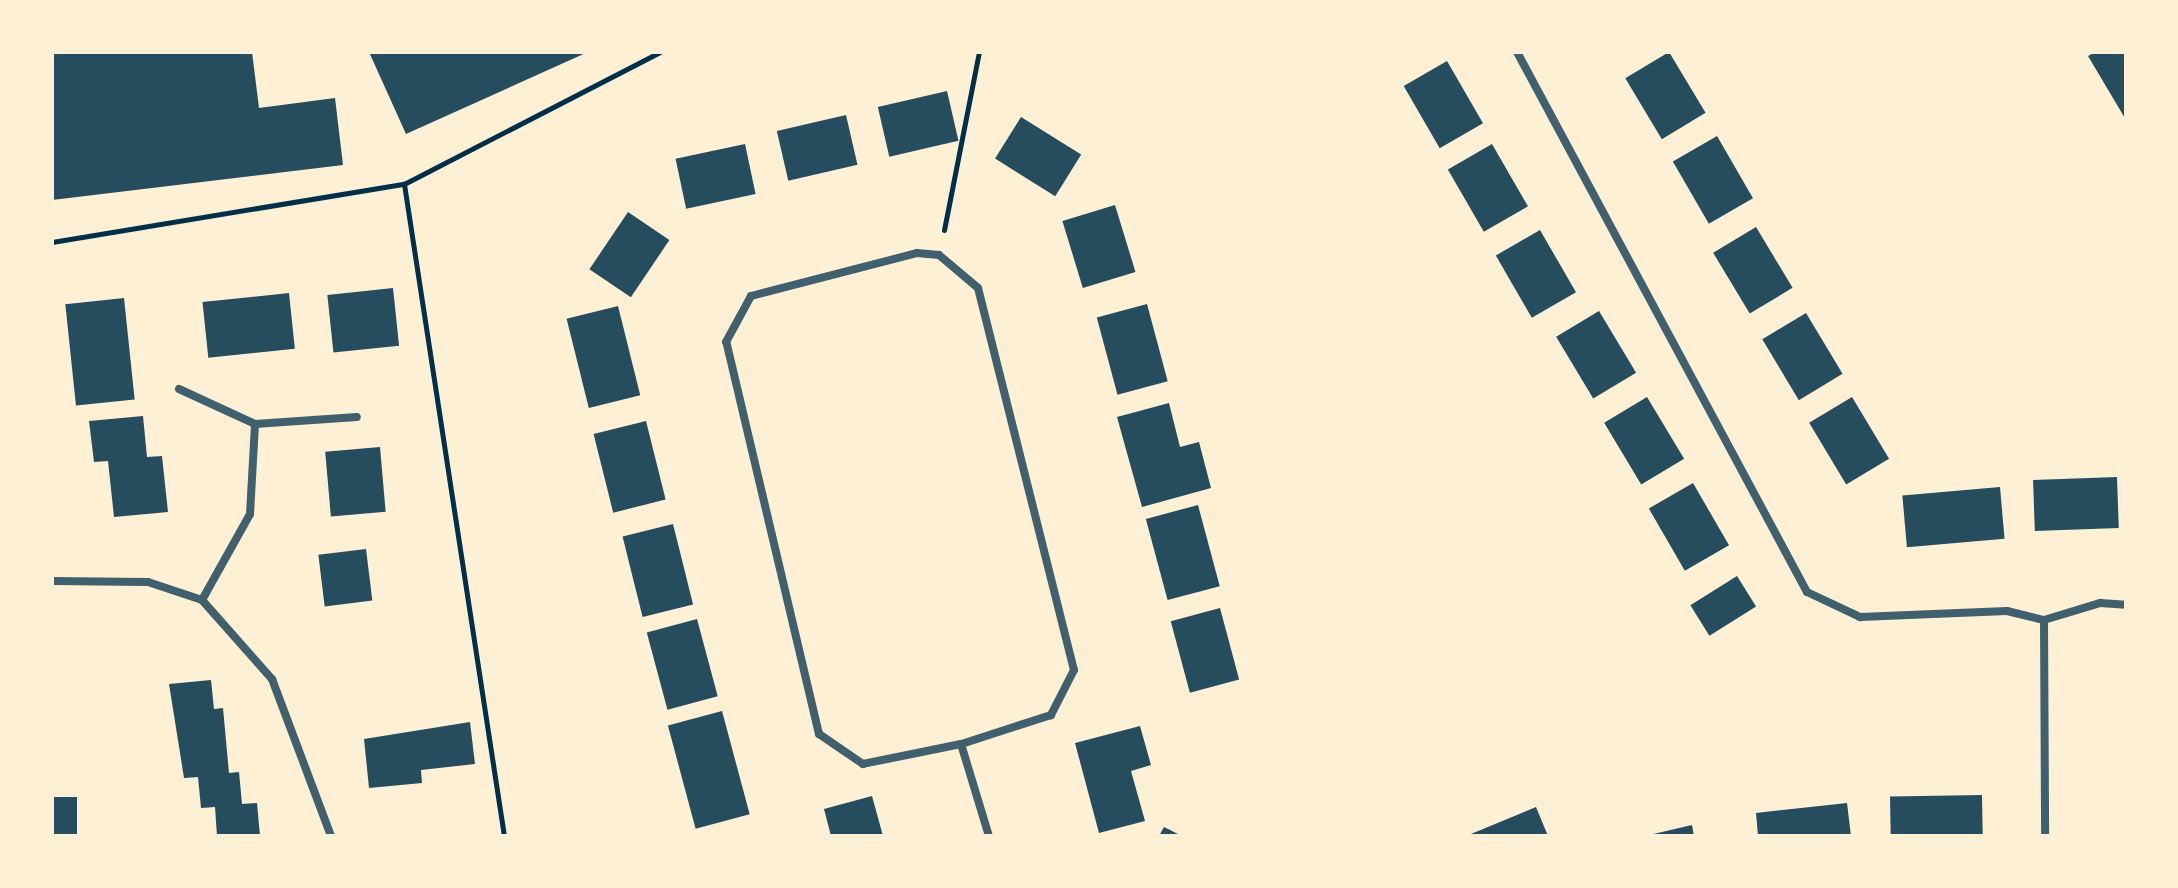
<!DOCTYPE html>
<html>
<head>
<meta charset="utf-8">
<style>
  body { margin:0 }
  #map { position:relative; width:2178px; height:888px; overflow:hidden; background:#fdf0d5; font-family:Raleway,sans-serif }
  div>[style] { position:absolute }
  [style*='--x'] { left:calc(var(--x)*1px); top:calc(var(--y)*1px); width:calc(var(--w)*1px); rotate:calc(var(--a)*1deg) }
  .building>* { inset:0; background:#264d5e; transform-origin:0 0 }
  .path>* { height:5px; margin:-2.5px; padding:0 2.5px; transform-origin:2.5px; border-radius:2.5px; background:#003049 }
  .minor>* { height:8px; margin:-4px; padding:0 4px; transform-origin:4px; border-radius:4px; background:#3f606c }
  span { translate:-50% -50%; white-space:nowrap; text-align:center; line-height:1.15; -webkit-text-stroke:8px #fdf0d5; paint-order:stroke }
  .frame { position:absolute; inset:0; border:54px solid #fdf0d5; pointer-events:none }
</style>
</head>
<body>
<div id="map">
  <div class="building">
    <i style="clip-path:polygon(52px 52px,252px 52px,259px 108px,335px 98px,343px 165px,52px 200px)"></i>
    <i style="clip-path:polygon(369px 52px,588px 52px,406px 134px)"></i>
    <i style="left:1669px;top:52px;width:71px;height:51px;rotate:59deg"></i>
    <i style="clip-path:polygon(2095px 52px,2126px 52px,2126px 120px,2088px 56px)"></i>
    <i style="left:1447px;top:61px;width:72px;height:50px;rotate:60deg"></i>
    <i style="left:947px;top:91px;width:51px;height:71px;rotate:77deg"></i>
    <i style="left:846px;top:115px;width:51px;height:71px;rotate:77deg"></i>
    <i style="left:1021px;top:117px;width:71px;height:49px;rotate:32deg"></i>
    <i style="left:1717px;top:136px;width:72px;height:51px;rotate:60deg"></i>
    <i style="left:745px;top:144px;width:51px;height:71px;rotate:78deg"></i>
    <i style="left:1492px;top:144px;width:72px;height:51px;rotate:60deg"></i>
    <i style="left:1115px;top:205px;width:70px;height:55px;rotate:73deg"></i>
    <i style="left:628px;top:212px;width:50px;height:69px;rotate:34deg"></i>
    <i style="left:1756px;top:227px;width:71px;height:50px;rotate:59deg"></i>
    <i style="left:1540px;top:230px;width:72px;height:51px;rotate:60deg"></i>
    <i style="left:393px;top:288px;width:58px;height:66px;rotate:84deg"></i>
    <i style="left:289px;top:293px;width:56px;height:87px;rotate:84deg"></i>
    <i style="left:124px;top:298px;width:102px;height:59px;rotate:84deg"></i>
    <i style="left:1147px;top:304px;width:80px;height:52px;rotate:75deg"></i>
    <i style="left:618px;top:306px;width:92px;height:53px;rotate:76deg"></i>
    <i style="left:1599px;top:311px;width:72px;height:50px;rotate:59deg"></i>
    <i style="left:1806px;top:313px;width:71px;height:51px;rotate:59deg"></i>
    <i style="left:1647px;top:397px;width:72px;height:50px;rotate:59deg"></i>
    <i style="left:1852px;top:397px;width:72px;height:50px;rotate:59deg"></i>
    <i style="clip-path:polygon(1169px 403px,1180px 447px,1199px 442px,1211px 488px,1142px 507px,1117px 417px)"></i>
    <i style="clip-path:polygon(143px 416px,147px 457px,162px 456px,168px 512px,114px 517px,108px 461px,94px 462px,89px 421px)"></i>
    <i style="left:646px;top:421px;width:81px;height:54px;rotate:76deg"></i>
    <i style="left:380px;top:447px;width:65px;height:55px;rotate:85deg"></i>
    <i style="left:2117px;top:477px;width:51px;height:84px;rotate:88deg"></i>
    <i style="left:1693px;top:483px;width:72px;height:51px;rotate:60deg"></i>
    <i style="left:2000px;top:487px;width:52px;height:98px;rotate:85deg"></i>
    <i style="left:1198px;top:505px;width:84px;height:54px;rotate:75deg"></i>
    <i style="left:673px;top:524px;width:83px;height:52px;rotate:76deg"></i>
    <i style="left:366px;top:549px;width:52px;height:48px;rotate:83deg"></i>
    <i style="left:1737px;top:576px;width:36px;height:55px;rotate:58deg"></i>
    <i style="left:1220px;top:608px;width:74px;height:51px;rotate:75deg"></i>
    <i style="left:697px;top:619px;width:80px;height:52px;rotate:75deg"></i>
    <i style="clip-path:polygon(211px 680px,214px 709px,223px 708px,229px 773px,239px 772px,242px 804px,257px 803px,260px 836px,217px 836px,215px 807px,201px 808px,198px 777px,184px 778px,169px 684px)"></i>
    <i style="left:722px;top:711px;width:107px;height:56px;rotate:75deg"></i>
    <i style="clip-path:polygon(470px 722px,475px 764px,421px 770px,422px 783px,369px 788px,364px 739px)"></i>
    <i style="clip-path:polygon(1140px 726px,1151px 765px,1131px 771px,1145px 821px,1099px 833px,1075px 743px)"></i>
    <i style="left:1982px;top:795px;width:41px;height:92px;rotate:89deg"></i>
    <i style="clip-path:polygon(872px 796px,883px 836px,831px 836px,824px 809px)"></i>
    <i style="left:52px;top:797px;width:25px;height:39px"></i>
    <i style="clip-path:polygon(1847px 803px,1851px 836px,1758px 836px,1756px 813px)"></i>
    <i style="clip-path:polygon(1536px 807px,1548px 836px,1466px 836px)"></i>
    <i style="clip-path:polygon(1692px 825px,1694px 836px,1649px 836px,1649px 835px)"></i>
    <i style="clip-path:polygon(1164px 827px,1182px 836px,1159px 836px)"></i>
  </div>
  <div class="path">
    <i style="--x:944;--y:230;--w:181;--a:-78.9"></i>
    <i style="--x:52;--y:242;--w:357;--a:-9.4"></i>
    <i style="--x:504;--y:836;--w:660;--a:-98.72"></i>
    <i style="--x:404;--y:184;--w:288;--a:-27.3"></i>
  </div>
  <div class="minor">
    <i style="--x:1517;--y:52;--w:613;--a:61.76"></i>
    <i style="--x:1807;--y:592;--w:59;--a:25.3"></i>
    <i style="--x:1860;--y:617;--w:147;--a:-2.3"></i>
    <i style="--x:2007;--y:611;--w:38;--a:14"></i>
    <i style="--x:2044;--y:620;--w:59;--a:-16.9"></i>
    <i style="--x:2100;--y:603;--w:26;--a:4"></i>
    <i style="--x:917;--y:253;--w:22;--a:5"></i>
    <i style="--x:939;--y:255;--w:51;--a:40.2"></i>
    <i style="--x:978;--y:288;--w:394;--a:75.9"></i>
    <i style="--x:1074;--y:670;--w:51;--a:117.1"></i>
    <i style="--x:1051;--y:715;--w:95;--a:162.1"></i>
    <i style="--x:961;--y:744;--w:100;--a:168.5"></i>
    <i style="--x:863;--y:764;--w:53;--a:-145.7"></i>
    <i style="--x:819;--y:734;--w:403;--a:-103.3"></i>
    <i style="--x:726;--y:342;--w:52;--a:-61.5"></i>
    <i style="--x:751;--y:296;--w:171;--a:-14.5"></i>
    <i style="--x:179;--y:389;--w:84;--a:24.7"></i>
    <i style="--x:255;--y:424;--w:102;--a:-3.9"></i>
    <i style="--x:52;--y:581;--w:96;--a:0.6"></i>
    <i style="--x:148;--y:582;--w:57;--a:18.4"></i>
    <i style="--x:202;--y:600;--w:106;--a:48.5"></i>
    <i style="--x:272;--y:679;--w:168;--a:69.4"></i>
    <i style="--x:202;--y:600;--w:98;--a:-60.8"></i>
    <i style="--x:250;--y:514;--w:90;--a:-86.8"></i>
    <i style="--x:2044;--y:620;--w:216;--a:89.7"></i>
    <i style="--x:961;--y:744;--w:96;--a:73.1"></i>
  </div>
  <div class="frame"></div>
</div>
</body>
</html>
